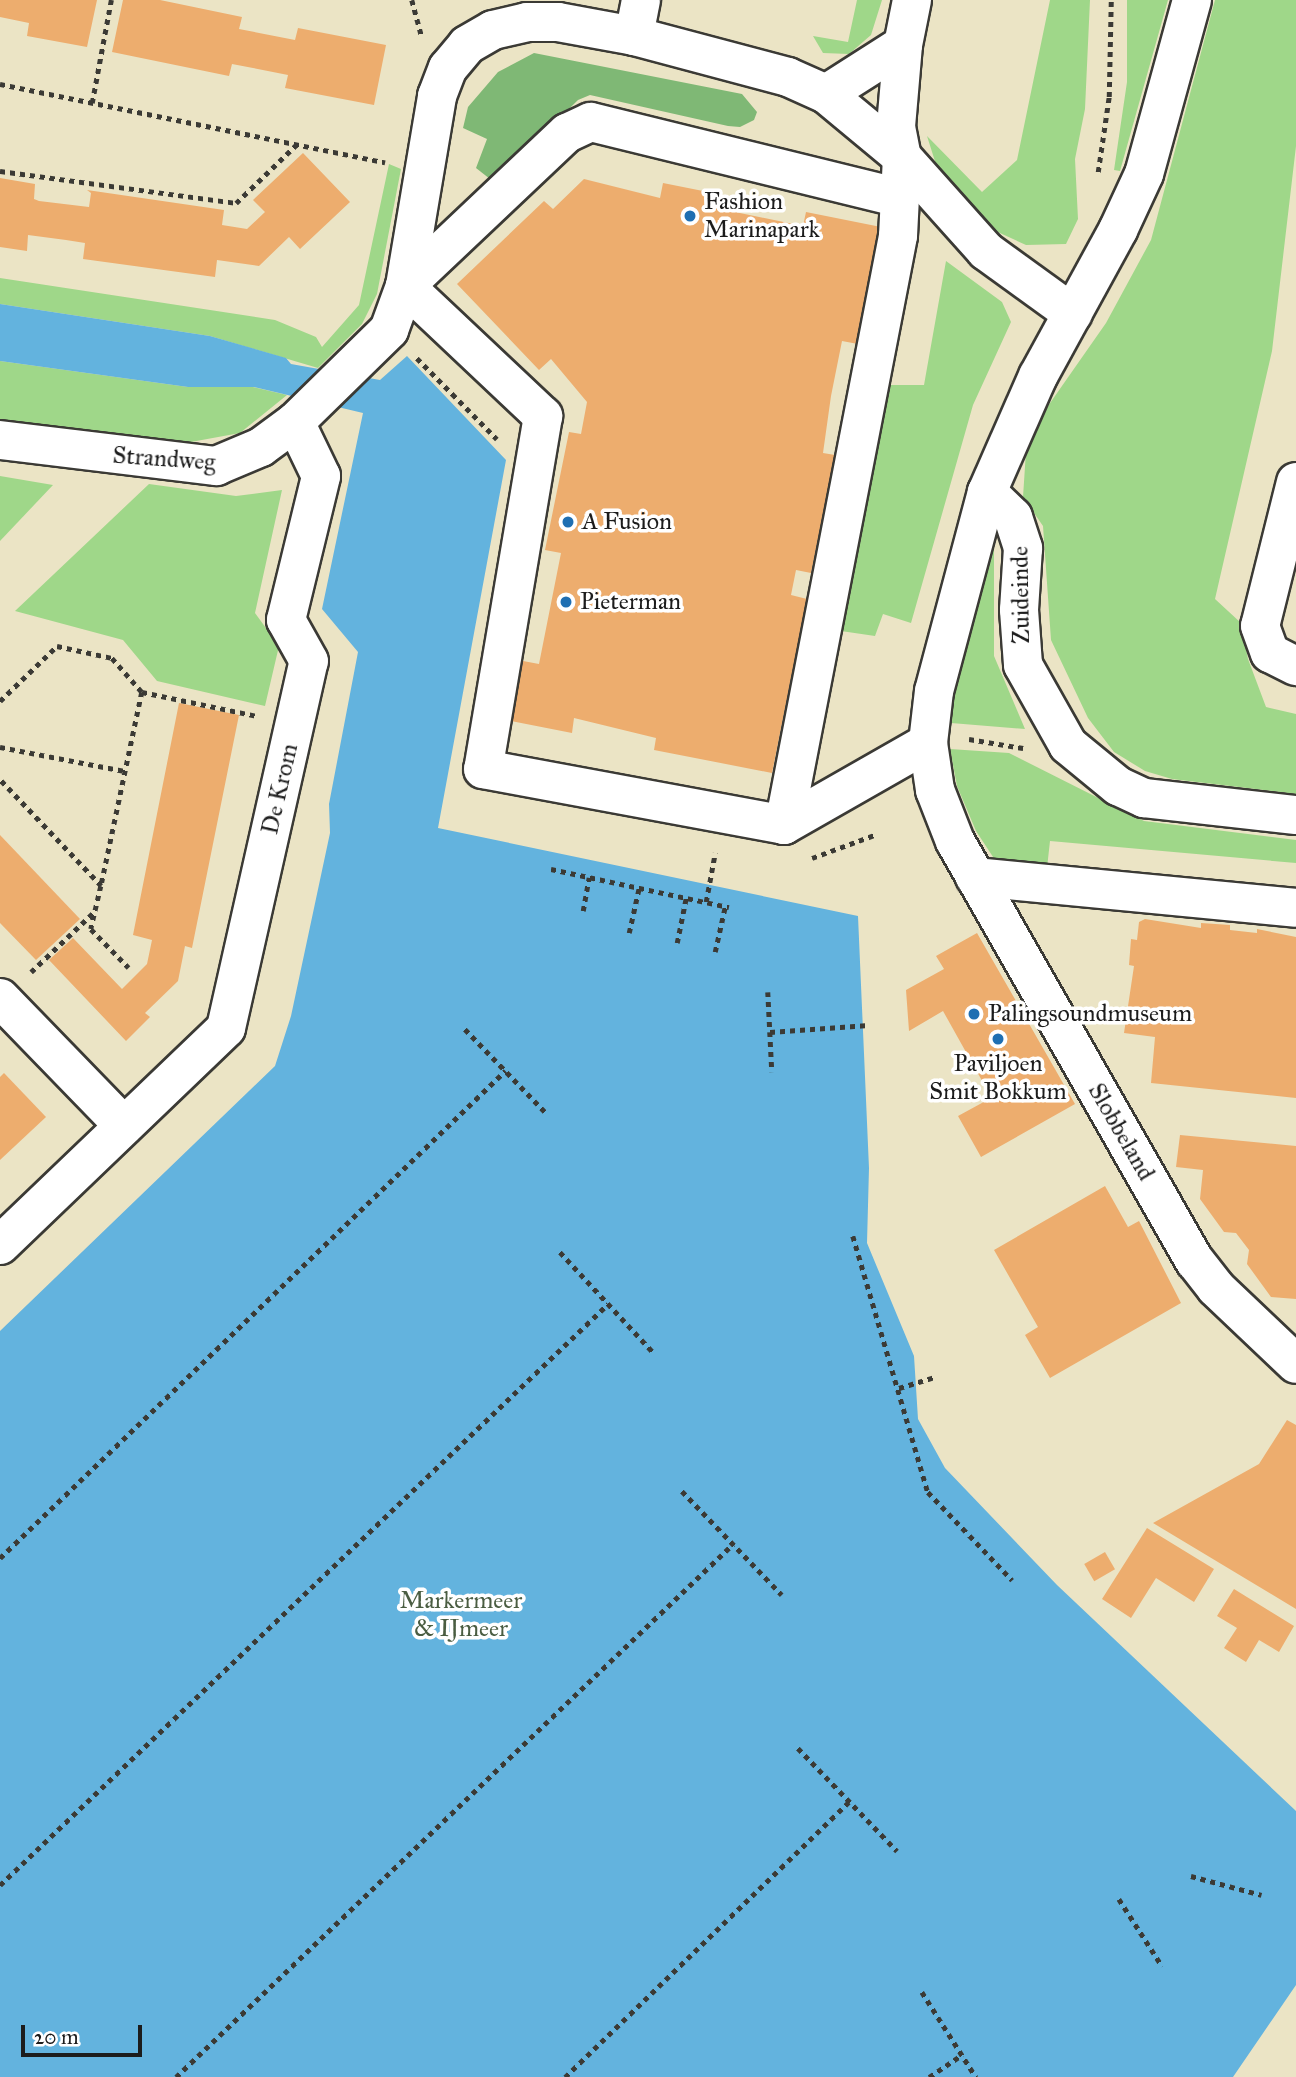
<!DOCTYPE html>
<html>
<head>
<meta charset="utf-8">
<style>
  body { margin:0 }
  #map { position:relative; width:1296px; height:2077px; overflow:hidden; background:#ebe4c5; font-family:"IM FELL Great Primer",serif }
  div>[style] { position:absolute }
  [style*='--x'] { left:calc(var(--x)*1px); top:calc(var(--y)*1px); width:calc(var(--w)*1px); rotate:calc(var(--a)*1deg) }
  .green>* { inset:0; background:#9fd789 }
  .forest>* { inset:0; background:#7fb875 }
  .water>* { inset:0; background:#63b3de }
  .building>* { inset:0; background:#edad6e; transform-origin:0 0 }
  .path>* { height:4.5px; margin-top:-2.25px; transform-origin:0; background:repeating-linear-gradient(90deg,#3b3a35 0 5px,transparent 0 10px) }
  .roads { filter:drop-shadow(2px 0 #3b3a35) drop-shadow(-2px 0 #3b3a35) drop-shadow(0 2px #3b3a35) drop-shadow(0 -2px #3b3a35) }
  .minor>* { height:38px; margin:-19px; padding:0 19px; transform-origin:19px; border-radius:19px; background:#fff }
  .dots>* { width:19px; height:19px; translate:-50% -50%; box-sizing:border-box; border:4px solid #fff; border-radius:50% }
  span { translate:-50% -50%; white-space:nowrap; text-align:center; line-height:1.15; -webkit-text-stroke:7px #fff; paint-order:stroke }
  .poi-label { font-size:24px; color:#1c1c1c }
  .left { translate:0 -50%; text-align:left }
  .street-label { font-size:24px; color:#1c1c1c }
  .park-label { font-size:24px; color:#4a5d42 }
  .scale { position:absolute; left:21px; top:2025px; width:121px; height:32px; box-sizing:border-box; border:4px solid #1c1c1c; border-top:0; padding-left:9px; font-size:21px; line-height:24px; white-space:nowrap; color:#1c1c1c; -webkit-text-stroke:5px #fff; paint-order:stroke }
</style>
</head>
<body>
<div id="map">
  <div class="green">
    <i style="clip-path:polygon(857px 0,882px 0,871px 35px,849px 54px,823px 53px,813px 36px,848px 42px)"></i>
    <i style="clip-path:polygon(1050px 0,1090px 0,1085px 109px,1075px 159px,1078px 219px,1066px 244px,1026px 245px,991px 229px,939px 174px,927px 136px,982px 192px,1017px 160px)"></i>
    <i style="clip-path:polygon(1127px 0,1168px 0,1120px 171px,1114px 170px,1127px 82px)"></i>
    <i style="clip-path:polygon(1215px 0,1296px 0,1296px 146px,1272px 351px,1215px 599px,1241px 623px,1248px 659px,1266px 707px,1296px 714px,1296px 794px,1172px 779px,1145px 771px,1114px 752px,1088px 718px,1051px 640px,1043px 526px,1023px 497px,1027px 436px,1106px 323px,1151px 240px)"></i>
    <i style="clip-path:polygon(389px 164px,401px 169px,377px 294px,362px 324px,318px 368px,210px 336px,0 304px,0 278px,275px 320px,316px 337px,322px 347px,359px 305px)"></i>
    <i style="clip-path:polygon(946px 261px,1002px 302px,1011px 322px,973px 405px,911px 623px,883px 614px,875px 636px,841px 631px,889px 385px,924px 385px)"></i>
    <i style="clip-path:polygon(0 361px,188px 387px,253px 387px,287px 395px,240px 433px,180px 444px,0 422px)"></i>
    <i style="clip-path:polygon(0 476px,53px 485px,0 541px)"></i>
    <i style="clip-path:polygon(149px 484px,236px 496px,282px 490px,255px 613px,279px 646px,265px 706px,157px 681px,123px 640px,15px 611px)"></i>
    <i style="clip-path:polygon(994px 546px,994px 656px,1025px 729px,951px 723px,955px 688px)"></i>
    <i style="clip-path:polygon(950px 749px,1009px 753px,1144px 821px,1296px 840px,1296px 863px,1050px 841px,1047px 868px,997px 863px,976px 831px,957px 786px)"></i>
  </div>
  <div class="forest">
    <i style="clip-path:polygon(534px 53px,742px 94px,757px 112px,754px 120px,740px 127px,728px 126px,590px 95px,578px 100px,499px 178px,490px 179px,476px 168px,487px 139px,463px 128px,468px 107px,498px 72px)"></i>
  </div>
  <div class="water">
    <i style="clip-path:polygon(0 304px,210px 336px,286px 358px,291px 364px,380px 380px,407px 356px,506px 460px,438px 828px,858px 916px,869px 1168px,867px 1243px,914px 1356px,918px 1419px,945px 1468px,1057px 1585px,1296px 1811px,1296px 1985px,1233px 2077px,0 2077px,0 1331px,275px 1066px,291px 1016px,330px 833px,329px 804px,358px 652px,322px 609px,363px 413px,254px 387px,188px 387px,0 361px)"></i>
  </div>
  <div class="building">
    <i style="clip-path:polygon(0 0,97px 0,87px 47px,27px 36px,29px 23px,0 17px)"></i>
    <i style="clip-path:polygon(123px 0,160px 0,242px 17px,239px 29px,295px 40px,298px 28px,386px 45px,374px 105px,285px 88px,288px 75px,253px 68px,232px 64px,229px 76px,112px 52px)"></i>
    <i style="clip-path:polygon(303px 153px,350px 202px,300px 249px,289px 237px,259px 266px,217px 260px,215px 277px,83px 259px,85px 243px,66px 240px,28px 235px,27px 251px,0 247px,0 178px,35px 184px,34px 199px,39px 201px,89px 207px,91px 193px,87px 190px,224px 210px,222px 225px,247px 229px,265px 212px,253px 200px)"></i>
    <i style="clip-path:polygon(584px 179px,660px 198px,663px 183px,738px 198px,735px 212px,803px 226px,806px 212px,881px 227px,858px 344px,842px 341px,831px 396px,823px 453px,835px 455px,811px 573px,796px 570px,791px 595px,807px 599px,772px 773px,654px 750px,656px 738px,574px 718px,572px 733px,511px 721px,523px 661px,539px 664px,561px 553px,545px 550px,569px 432px,581px 434px,587px 402px,551px 359px,539px 370px,457px 284px,544px 201px,553px 209px)"></i>
    <i style="clip-path:polygon(179px 703px,239px 715px,192px 948px,185px 946px,178px 981px,145px 1013px,150px 1017px,126px 1041px,49px 960px,73px 938px,122px 989px,147px 964px,152px 940px,133px 935px)"></i>
    <i style="clip-path:polygon(0 835px,80px 919px,36px 960px,0 923px)"></i>
    <i style="clip-path:polygon(1145px 919px,1201px 928px,1201px 923px,1230px 925px,1230px 930px,1257px 933px,1257px 929px,1296px 937px,1296px 1098px,1151px 1083px,1155px 1037px,1124px 1033px,1134px 966px,1129px 965px,1131px 939px,1137px 940px,1139px 922px)"></i>
    <i style="clip-path:polygon(977px 933px,1075px 1104px,981px 1157px,958px 1116px,991px 1098px,990px 1095px,943px 1011px,909px 1031px,906px 990px,944px 969px,936px 956px)"></i>
    <i style="clip-path:polygon(4px 1073px,46px 1117px,0 1160px,0 1077px)"></i>
    <i style="clip-path:polygon(1180px 1135px,1296px 1146px,1296px 1299px,1271px 1297px,1247px 1264px,1249px 1250px,1236px 1233px,1224px 1232px,1200px 1199px,1203px 1170px,1176px 1167px)"></i>
    <i style="clip-path:polygon(1105px 1186px,1128px 1227px,1139px 1221px,1181px 1303px,1050px 1378px,1025px 1335px,1038px 1327px,994px 1250px)"></i>
    <i style="clip-path:polygon(1287px 1420px,1296px 1425px,1296px 1609px,1153px 1523px,1259px 1464px)"></i>
    <i style="clip-path:polygon(1147px 1528px,1214px 1569px,1194px 1602px,1156px 1578px,1131px 1618px,1102px 1599px)"></i>
    <i style="left:1105px;top:1552px;width:20px;height:24px;rotate:60deg"></i>
    <i style="clip-path:polygon(1234px 1589px,1294px 1626px,1279px 1652px,1259px 1640px,1246px 1662px,1224px 1648px,1237px 1628px,1217px 1616px)"></i>
  </div>
  <div class="path">
    <i style="--x:412;--y:0;--w:38;--a:75"></i>
    <i style="--x:0;--y:84;--w:393;--a:11.5"></i>
    <i style="--x:92;--y:103;--w:105;--a:-79.5"></i>
    <i style="--x:0;--y:171;--w:238;--a:7.7"></i>
    <i style="--x:236;--y:203;--w:85;--a:-44"></i>
    <i style="--x:1098;--y:172;--w:76;--a:-81.7"></i>
    <i style="--x:1109;--y:97;--w:97;--a:-88.8"></i>
    <i style="--x:417;--y:358;--w:114;--a:45.4"></i>
    <i style="--x:142;--y:692;--w:117;--a:11.8"></i>
    <i style="--x:0;--y:701;--w:79;--a:-44"></i>
    <i style="--x:57;--y:646;--w:56;--a:12.3"></i>
    <i style="--x:112;--y:658;--w:45;--a:48.6"></i>
    <i style="--x:142;--y:692;--w:198;--a:101.9"></i>
    <i style="--x:101;--y:886;--w:146;--a:-133.6"></i>
    <i style="--x:969;--y:739;--w:55;--a:9.5"></i>
    <i style="--x:0;--y:747;--w:127;--a:10.9"></i>
    <i style="--x:812;--y:858;--w:69;--a:-20.3"></i>
    <i style="--x:551;--y:869;--w:182;--a:12.1"></i>
    <i style="--x:101;--y:886;--w:44;--a:103.1"></i>
    <i style="--x:91;--y:929;--w:54;--a:45.7"></i>
    <i style="--x:706;--y:902;--w:50;--a:-79.6"></i>
    <i style="--x:583;--y:911;--w:34;--a:-80"></i>
    <i style="--x:629;--y:933;--w:46;--a:-77.5"></i>
    <i style="--x:677;--y:943;--w:46;--a:-78.7"></i>
    <i style="--x:715;--y:952;--w:46;--a:-77.5"></i>
    <i style="--x:31;--y:972;--w:90;--a:-43.6"></i>
    <i style="--x:768;--y:992;--w:40;--a:87.1"></i>
    <i style="--x:770;--y:1032;--w:99;--a:-4"></i>
    <i style="--x:465;--y:1029;--w:118;--a:46"></i>
    <i style="--x:770;--y:1032;--w:40;--a:87.1"></i>
    <i style="--x:853;--y:1236;--w:267;--a:73.7"></i>
    <i style="--x:928;--y:1492;--w:122;--a:46.3"></i>
    <i style="--x:560;--y:1252;--w:138;--a:47.1"></i>
    <i style="--x:899;--y:1388;--w:37;--a:-17"></i>
    <i style="--x:682;--y:1491;--w:144;--a:46.1"></i>
    <i style="--x:0;--y:1558;--w:702;--a:-43.96"></i>
    <i style="--x:798;--y:1748;--w:143;--a:46.1"></i>
    <i style="--x:1191;--y:1876;--w:73;--a:15"></i>
    <i style="--x:0;--y:1885;--w:841;--a:-43.7"></i>
    <i style="--x:1119;--y:1899;--w:80;--a:57.3"></i>
    <i style="--x:922;--y:1992;--w:101;--a:57.6"></i>
    <i style="--x:176;--y:2077;--w:771;--a:-43.74"></i>
    <i style="--x:565;--y:2077;--w:395;--a:-44.1"></i>
    <i style="--x:929;--y:2077;--w:40;--a:-34"></i>
  </div>
  <div class="roads">
    <div class="minor">
      <i style="--x:912;--y:0;--w:46;--a:101.3"></i>
      <i style="--x:903;--y:45;--w:82;--a:94.9"></i>
      <i style="--x:896;--y:127;--w:31;--a:79"></i>
      <i style="--x:902;--y:157;--w:126;--a:48.2"></i>
      <i style="--x:986;--y:251;--w:107;--a:35.9"></i>
      <i style="--x:1192;--y:0;--w:180;--a:105.4"></i>
      <i style="--x:1144;--y:174;--w:62;--a:114.9"></i>
      <i style="--x:1118;--y:230;--w:166;--a:118.7"></i>
      <i style="--x:1038;--y:376;--w:127;--a:113.7"></i>
      <i style="--x:987;--y:492;--w:206;--a:104.9"></i>
      <i style="--x:934;--y:691;--w:52;--a:96.6"></i>
      <i style="--x:928;--y:743;--w:48;--a:81.5"></i>
      <i style="--x:935;--y:790;--w:55;--a:68.6"></i>
      <i style="--x:955;--y:841;--w:484;--a:60.3"></i>
      <i style="--x:1195;--y:1261;--w:34;--a:52"></i>
      <i style="--x:1216;--y:1288;--w:110;--a:43.5"></i>
      <i style="--x:634;--y:36;--w:37;--a:-79"></i>
      <i style="--x:826;--y:94;--w:91;--a:-32.5"></i>
      <i style="--x:405;--y:286;--w:190;--a:43.3"></i>
      <i style="--x:543;--y:416;--w:358;--a:99.6"></i>
      <i style="--x:483;--y:769;--w:306;--a:10.5"></i>
      <i style="--x:784;--y:825;--w:166;--a:-29.7"></i>
      <i style="--x:405;--y:286;--w:223;--a:-43.4"></i>
      <i style="--x:567;--y:133;--w:26;--a:-25"></i>
      <i style="--x:591;--y:122;--w:318;--a:13.8"></i>
      <i style="--x:0;--y:440;--w:218;--a:6.9"></i>
      <i style="--x:216;--y:466;--w:49;--a:-22.9"></i>
      <i style="--x:261;--y:447;--w:42;--a:-36.3"></i>
      <i style="--x:295;--y:422;--w:132;--a:-44.4"></i>
      <i style="--x:389;--y:330;--w:47;--a:-70"></i>
      <i style="--x:405;--y:286;--w:193;--a:-80.4"></i>
      <i style="--x:437;--y:96;--w:30;--a:-69"></i>
      <i style="--x:448;--y:68;--w:30;--a:-50"></i>
      <i style="--x:467;--y:45;--w:30;--a:-30"></i>
      <i style="--x:493;--y:30;--w:35;--a:-13"></i>
      <i style="--x:527;--y:22;--w:31;--a:0"></i>
      <i style="--x:558;--y:22;--w:77;--a:10.4"></i>
      <i style="--x:634;--y:36;--w:159;--a:14.9"></i>
      <i style="--x:788;--y:77;--w:42;--a:24.1"></i>
      <i style="--x:826;--y:94;--w:99;--a:39.7"></i>
      <i style="--x:902;--y:157;--w:79;--a:92.9"></i>
      <i style="--x:898;--y:236;--w:600;--a:100.95"></i>
      <i style="--x:1296;--y:482;--w:148;--a:104"></i>
      <i style="--x:1260;--y:626;--w:29;--a:70"></i>
      <i style="--x:1270;--y:653;--w:29;--a:27"></i>
      <i style="--x:987;--y:492;--w:36;--a:44"></i>
      <i style="--x:1013;--y:517;--w:33;--a:72"></i>
      <i style="--x:1023;--y:548;--w:62;--a:93.7"></i>
      <i style="--x:1019;--y:610;--w:55;--a:85.8"></i>
      <i style="--x:1023;--y:665;--w:92;--a:60.6"></i>
      <i style="--x:1068;--y:745;--w:65;--a:39.4"></i>
      <i style="--x:1118;--y:786;--w:29;--a:25"></i>
      <i style="--x:1144;--y:798;--w:153;--a:6.4"></i>
      <i style="--x:975;--y:877;--w:322;--a:5.5"></i>
      <i style="--x:0;--y:998;--w:178;--a:45.9"></i>
      <i style="--x:0;--y:1245;--w:313;--a:-43.8"></i>
      <i style="--x:226;--y:1028;--w:376;--a:-77.3"></i>
      <i style="--x:309;--y:661;--w:47;--a:-119.3"></i>
      <i style="--x:286;--y:620;--w:148;--a:-76.3"></i>
      <i style="--x:321;--y:476;--w:60;--a:-115.7"></i>
    </div>
  </div>
  <div class="dots">
    <i style="left:690px;top:216px;background:#1f6fb2"></i>
    <i style="left:568px;top:522px;background:#1f6fb2"></i>
    <i style="left:566px;top:602px;background:#1f6fb2"></i>
    <i style="left:974px;top:1014px;background:#1f6fb2"></i>
    <i style="left:998px;top:1039px;background:#1f6fb2"></i>
  </div>
  <div class="poi-label">
    <span class="left" style="left:704px;top:216px">Fashion<br>Marinapark</span>
    <span class="left" style="left:582px;top:522px">A Fusion</span>
    <span class="left" style="left:580px;top:602px">Pieterman</span>
    <span class="left" style="left:988px;top:1014px">Palingsoundmuseum</span>
    <span style="left:998px;top:1078px">Paviljoen<br>Smit Bokkum</span>
  </div>
  <div class="street-label">
    <span style="left:164px;top:459px;rotate:4deg">Strandweg</span>
    <span style="left:1021px;top:595px;rotate:-91deg">Zuideinde</span>
    <span style="left:280px;top:789px;rotate:-77deg">De Krom</span>
    <span style="left:1121px;top:1132px;rotate:60deg">Slobbeland</span>
  </div>
  <div class="park-label">
    <span style="left:461px;top:1615px">Markermeer<br>&amp; IJmeer</span>
  </div>
  <div class="scale">20 m</div>
</div>
</body>
</html>
